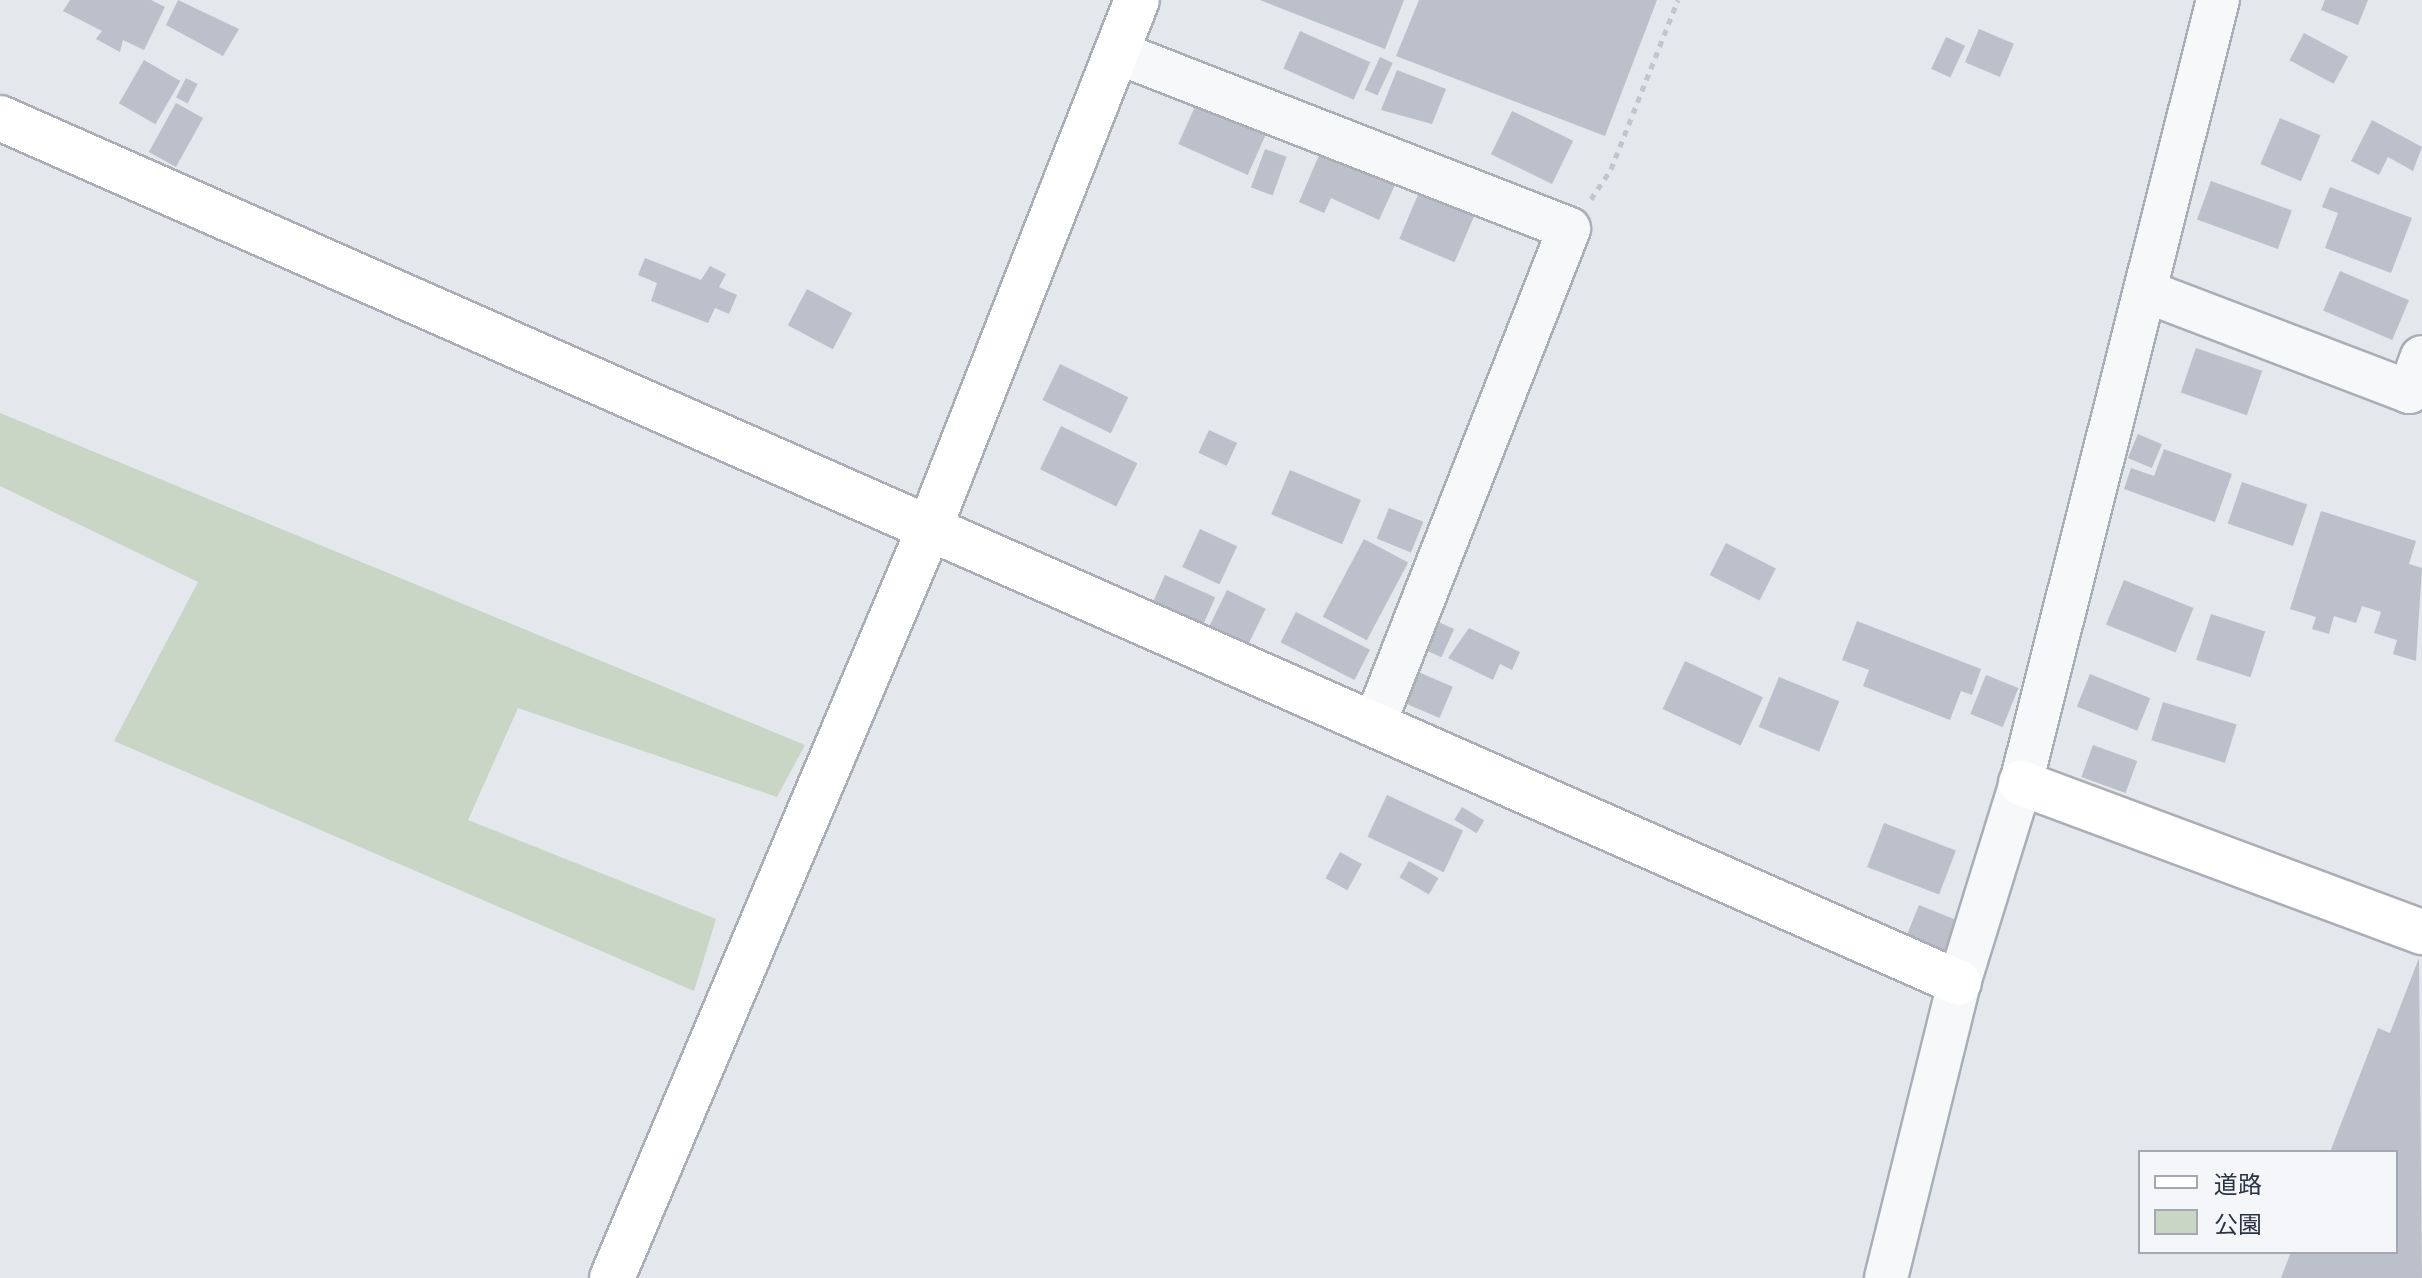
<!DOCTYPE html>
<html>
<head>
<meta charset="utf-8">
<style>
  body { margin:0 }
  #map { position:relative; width:2422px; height:1278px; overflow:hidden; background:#e4e7ec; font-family:"Roboto Condensed","Noto Sans JP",sans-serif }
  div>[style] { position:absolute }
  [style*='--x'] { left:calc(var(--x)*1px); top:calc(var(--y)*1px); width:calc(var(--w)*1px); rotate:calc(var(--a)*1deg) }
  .green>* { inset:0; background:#c9d6c5 }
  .building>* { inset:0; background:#bbc0ca; transform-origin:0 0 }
  .path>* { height:5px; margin-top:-2.5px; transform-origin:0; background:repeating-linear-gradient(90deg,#c2c5cb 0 6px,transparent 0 12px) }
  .roads { filter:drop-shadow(2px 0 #a9aeb7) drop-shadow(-2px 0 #a9aeb7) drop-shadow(0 2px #a9aeb7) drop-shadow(0 -2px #a9aeb7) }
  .street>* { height:42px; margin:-21px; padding:0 21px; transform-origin:21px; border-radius:21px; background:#f7f8fa }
  .secondary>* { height:44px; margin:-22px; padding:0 22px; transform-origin:22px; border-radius:22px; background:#fff }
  span { translate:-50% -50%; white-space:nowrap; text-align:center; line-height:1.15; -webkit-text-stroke:6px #f4f6f9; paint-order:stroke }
  .legend { position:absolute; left:2138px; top:1150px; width:260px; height:104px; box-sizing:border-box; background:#f4f6f9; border:2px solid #a4a8b1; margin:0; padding:10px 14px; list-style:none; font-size:24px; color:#2b3445 }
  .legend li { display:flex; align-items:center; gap:16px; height:40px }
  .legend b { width:40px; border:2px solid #a4a8b1 }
</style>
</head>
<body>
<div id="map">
  <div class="green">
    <i style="clip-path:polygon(0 413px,805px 745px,777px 797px,518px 708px,468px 820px,716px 919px,694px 991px,114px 741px,198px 582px,0 486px)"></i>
  </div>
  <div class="building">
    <i style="clip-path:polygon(70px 0,151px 0,165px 7px,144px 50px,123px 40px,120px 52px,96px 39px,102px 31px,63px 11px)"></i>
    <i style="clip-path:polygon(178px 0,239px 29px,223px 56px,166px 25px)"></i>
    <i style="clip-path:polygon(1260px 0,1404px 0,1385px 49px)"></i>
    <i style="clip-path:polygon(1419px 0,1657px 0,1605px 136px,1396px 56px)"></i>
    <i style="clip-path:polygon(2325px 0,2368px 0,2358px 25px,2321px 10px)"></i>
    <i style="left:1979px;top:29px;width:38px;height:36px;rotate:23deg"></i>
    <i style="left:1300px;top:31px;width:77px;height:41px;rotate:24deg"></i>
    <i style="left:2304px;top:33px;width:50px;height:31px;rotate:28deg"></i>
    <i style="left:1946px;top:37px;width:21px;height:35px;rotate:25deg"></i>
    <i style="left:1380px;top:57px;width:14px;height:36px;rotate:25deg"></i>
    <i style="left:144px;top:60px;width:42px;height:50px;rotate:30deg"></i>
    <i style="clip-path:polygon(1397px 70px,1446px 89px,1432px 124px,1381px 110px)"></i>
    <i style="left:186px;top:78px;width:13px;height:22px;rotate:27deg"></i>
    <i style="left:1197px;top:102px;width:76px;height:46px;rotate:24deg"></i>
    <i style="left:176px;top:103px;width:31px;height:56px;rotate:29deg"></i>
    <i style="left:1512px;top:111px;width:68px;height:48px;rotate:26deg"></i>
    <i style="left:2280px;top:118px;width:44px;height:50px;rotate:23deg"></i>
    <i style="clip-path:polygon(2372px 120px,2422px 147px,2413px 171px,2388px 157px,2379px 175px,2351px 161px)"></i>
    <i style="left:1265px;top:149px;width:23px;height:41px;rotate:20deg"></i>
    <i style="clip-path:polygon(1320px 153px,1365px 174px,1370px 164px,1399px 176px,1379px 220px,1331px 198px,1324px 213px,1299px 202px)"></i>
    <i style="left:2211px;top:181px;width:86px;height:41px;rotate:20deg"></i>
    <i style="clip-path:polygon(2330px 187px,2412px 218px,2391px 273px,2325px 248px,2338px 213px,2322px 207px)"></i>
    <i style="left:1420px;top:190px;width:60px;height:53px;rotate:23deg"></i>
    <i style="clip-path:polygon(645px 258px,701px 280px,710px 266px,726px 274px,719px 287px,737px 295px,729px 314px,715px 308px,708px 323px,651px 301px,657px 283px,638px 275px)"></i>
    <i style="left:2340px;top:271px;width:75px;height:43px;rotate:23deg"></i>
    <i style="left:807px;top:289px;width:51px;height:41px;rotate:28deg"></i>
    <i style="left:2196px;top:348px;width:70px;height:47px;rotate:19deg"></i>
    <i style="left:1060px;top:364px;width:76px;height:40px;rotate:26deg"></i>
    <i style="left:1061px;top:426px;width:85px;height:48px;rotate:26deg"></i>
    <i style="left:1209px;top:430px;width:31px;height:25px;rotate:25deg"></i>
    <i style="left:2138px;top:434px;width:26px;height:26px;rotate:23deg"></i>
    <i style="clip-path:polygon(2164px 449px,2232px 474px,2215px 522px,2124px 489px,2131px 468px,2154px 476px)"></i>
    <i style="left:1290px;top:470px;width:77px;height:48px;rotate:23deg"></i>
    <i style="left:2242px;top:482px;width:69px;height:44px;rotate:19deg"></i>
    <i style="left:1389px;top:508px;width:37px;height:33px;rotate:22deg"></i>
    <i style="clip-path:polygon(2321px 511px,2416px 541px,2409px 564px,2422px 568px,2416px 661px,2393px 654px,2397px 640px,2374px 633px,2381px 612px,2362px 606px,2356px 623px,2334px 616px,2329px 634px,2312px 629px,2316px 617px,2290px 609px)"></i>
    <i style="left:1200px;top:529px;width:41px;height:42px;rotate:25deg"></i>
    <i style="left:1364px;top:539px;width:50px;height:88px;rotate:28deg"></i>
    <i style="left:1726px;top:543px;width:56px;height:36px;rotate:27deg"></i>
    <i style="left:1165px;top:575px;width:55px;height:32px;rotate:24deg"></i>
    <i style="left:2124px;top:580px;width:75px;height:48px;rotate:22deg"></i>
    <i style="left:1227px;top:590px;width:43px;height:47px;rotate:26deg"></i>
    <i style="left:1296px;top:612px;width:83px;height:34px;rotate:27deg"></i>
    <i style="left:2211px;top:614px;width:57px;height:48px;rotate:18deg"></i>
    <i style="left:1434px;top:620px;width:22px;height:31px;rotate:24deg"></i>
    <i style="clip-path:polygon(1857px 621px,1981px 669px,1972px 695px,1961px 691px,1950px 720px,1863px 686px,1869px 670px,1842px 660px)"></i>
    <i style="clip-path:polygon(1469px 628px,1520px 652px,1512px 670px,1500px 664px,1493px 680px,1448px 658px)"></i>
    <i style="left:1685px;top:661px;width:86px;height:53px;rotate:25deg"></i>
    <i style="left:1416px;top:671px;width:40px;height:34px;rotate:23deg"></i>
    <i style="left:2090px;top:674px;width:65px;height:35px;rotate:22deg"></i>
    <i style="left:1986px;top:675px;width:35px;height:42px;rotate:22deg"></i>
    <i style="left:1779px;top:677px;width:65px;height:54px;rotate:22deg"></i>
    <i style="left:2163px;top:702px;width:77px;height:40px;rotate:17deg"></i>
    <i style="left:2093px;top:745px;width:47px;height:34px;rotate:20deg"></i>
    <i style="left:1387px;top:795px;width:84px;height:46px;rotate:25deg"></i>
    <i style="left:1462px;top:807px;width:26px;height:15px;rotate:31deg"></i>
    <i style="left:1884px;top:823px;width:77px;height:47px;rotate:21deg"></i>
    <i style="left:1340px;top:852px;width:25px;height:30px;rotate:29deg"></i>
    <i style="left:1409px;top:861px;width:34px;height:19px;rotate:30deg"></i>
    <i style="left:1919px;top:905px;width:43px;height:34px;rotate:22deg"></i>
    <i style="clip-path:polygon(2419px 958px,2422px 1278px,2281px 1278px,2291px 1252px,2396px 1252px,2396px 1152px,2330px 1152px,2378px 1028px,2390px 1033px)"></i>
  </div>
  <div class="path">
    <i style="--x:1591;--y:199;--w:36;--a:-56"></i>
    <i style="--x:1611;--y:169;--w:182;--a:-68.4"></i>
  </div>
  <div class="roads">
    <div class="street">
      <i style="--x:1116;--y:52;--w:486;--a:21.3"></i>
      <i style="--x:1569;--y:229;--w:533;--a:111.46"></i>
      <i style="--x:2145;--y:291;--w:283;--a:20.9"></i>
      <i style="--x:2409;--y:392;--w:37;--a:-70"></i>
      <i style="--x:1886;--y:1278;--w:304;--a:-76.1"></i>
      <i style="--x:1959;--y:983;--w:209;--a:-72.8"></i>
      <i style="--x:2021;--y:783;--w:807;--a:-75.88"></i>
    </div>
    <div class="secondary">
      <i style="--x:0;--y:118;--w:2141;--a:23.82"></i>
      <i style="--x:2021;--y:783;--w:428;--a:20.4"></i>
      <i style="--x:612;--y:1278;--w:813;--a:-67.06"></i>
      <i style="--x:929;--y:529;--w:568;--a:-68.54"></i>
    </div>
  </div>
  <ul class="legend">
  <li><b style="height:10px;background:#fff"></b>道路</li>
  <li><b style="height:22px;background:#c9d6c5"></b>公園</li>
  </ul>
</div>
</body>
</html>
